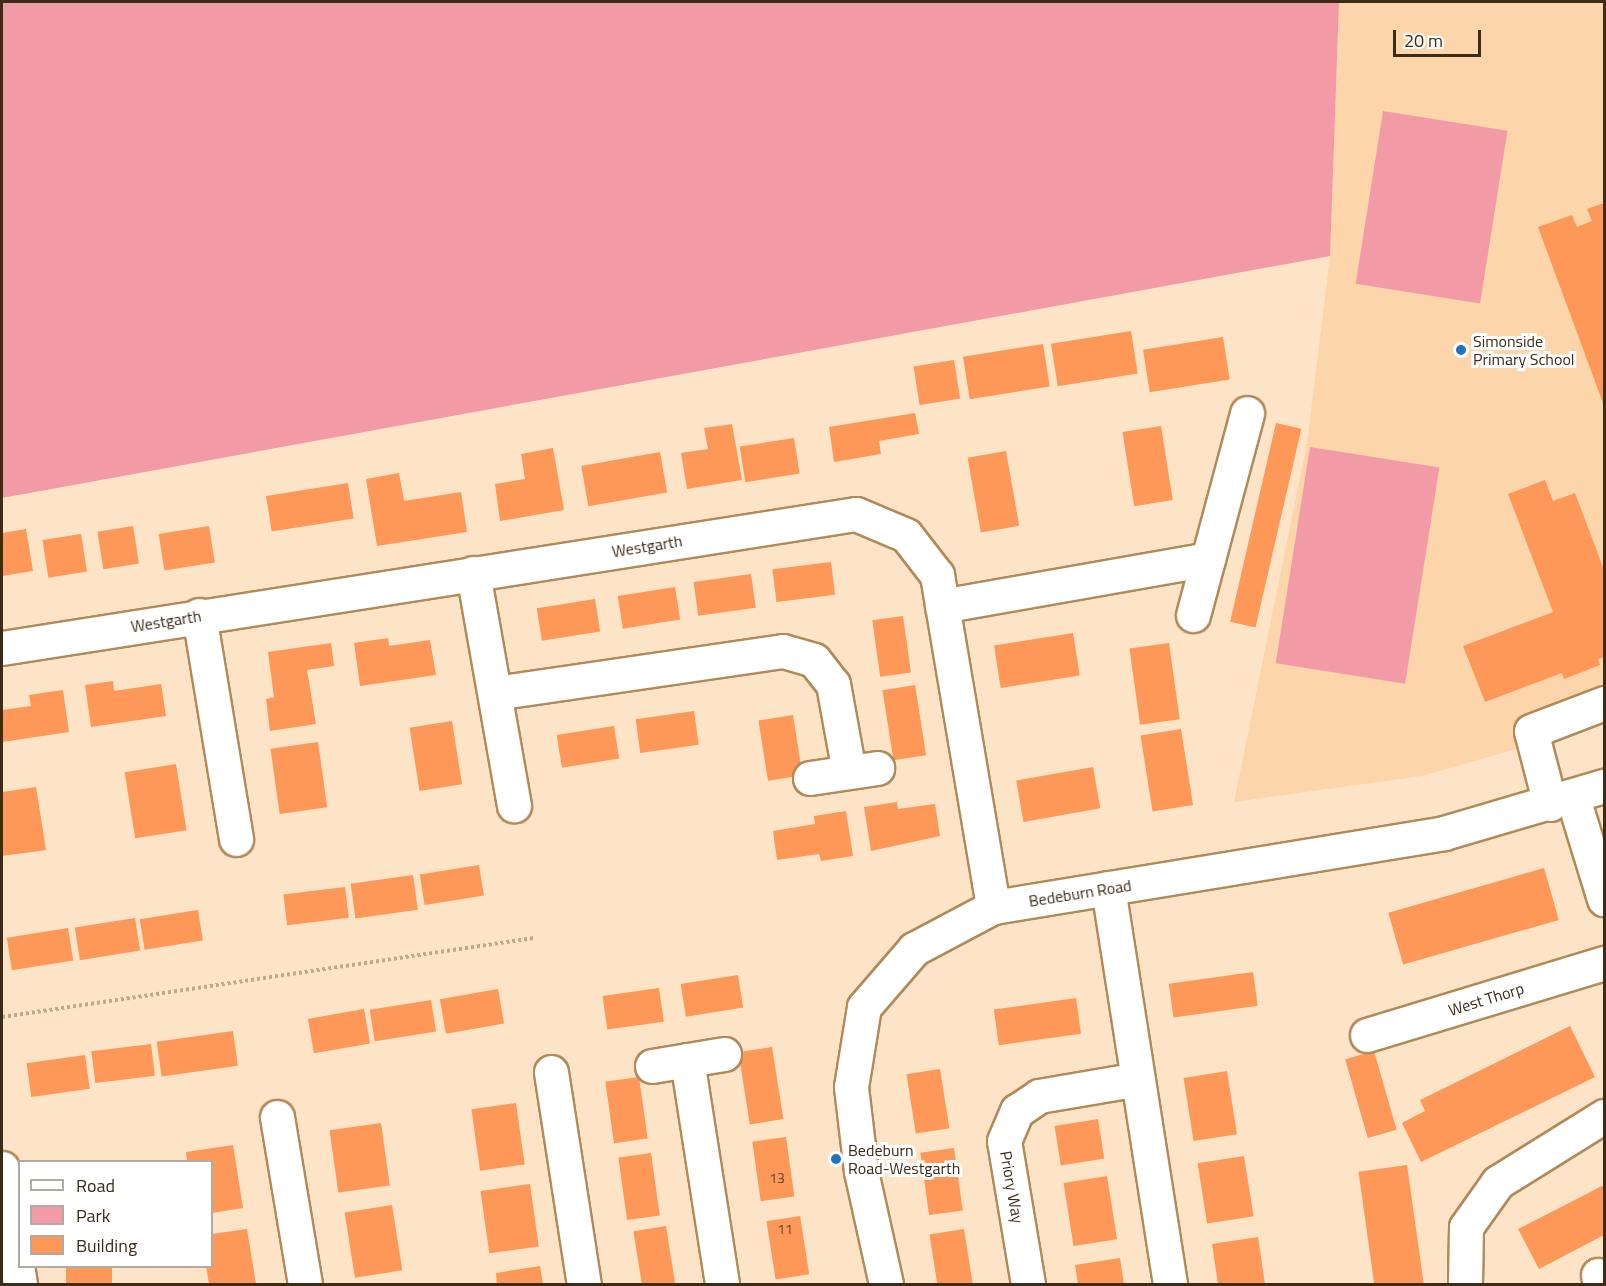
<!DOCTYPE html>
<html>
<head>
<meta charset="utf-8">
<style>
  body { margin:0 }
  #map { position:relative; width:1606px; height:1286px; overflow:hidden; background:#fde4c6; font-family:"Titillium Web",sans-serif }
  div>[style] { position:absolute }
  [style*='--x'] { left:calc(var(--x)*1px); top:calc(var(--y)*1px); width:calc(var(--w)*1px); rotate:calc(var(--a)*1deg) }
  .built>* { inset:0; background:#fcd6aa }
  .green>* { inset:0; background:#f29aa6; transform-origin:0 0 }
  .building>* { inset:0; background:#fd9858; transform-origin:0 0 }
  .path>* { height:4px; margin-top:-2px; transform-origin:0; background:repeating-linear-gradient(90deg,#bfa88e 0 3px,transparent 0 6px) }
  .roads { filter:drop-shadow(2px 0 #b18a5a) drop-shadow(-2px 0 #b18a5a) drop-shadow(0 2px #b18a5a) drop-shadow(0 -2px #b18a5a) }
  .minor>* { height:33px; margin:-16.5px; padding:0 16.5px; transform-origin:16.5px; border-radius:16.5px; background:#fff }
  .dots>* { width:16px; height:16px; translate:-50% -50%; box-sizing:border-box; border:3px solid #fff; border-radius:50% }
  span { translate:-50% -50%; white-space:nowrap; text-align:center; line-height:1.15; -webkit-text-stroke:6px #fff; paint-order:stroke }
  .number-label { font-size:14px; color:#6c4627 }
  .number-label span { -webkit-text-stroke-width:0 }
  .poi-label { font-size:16px; color:#3b2b17 }
  .left { translate:0 -50%; text-align:left }
  .street-label { font-size:16px; color:#3b2b17 }
  .frame { position:absolute; inset:0; border:3px solid #3b2b17; pointer-events:none }
  .legend { position:absolute; left:18px; top:1160px; width:195px; height:108px; box-sizing:border-box; background:#fff; border:2px solid #b1aaa2; margin:0; padding:8px 10px; list-style:none; font-size:18px; color:#3b2b17 }
  .legend li { display:flex; align-items:center; gap:12px; height:30px }
  .legend b { width:30px; border:2px solid #b1aaa2 }
  .scale { position:absolute; left:1393px; top:30px; width:88px; height:27px; box-sizing:border-box; border:3px solid #3b2b17; border-top:0; padding-left:8px; font-size:18px; line-height:21px; white-space:nowrap; color:#3b2b17; -webkit-text-stroke:4px #fff; paint-order:stroke }
</style>
</head>
<body>
<div id="map">
  <div class="built">
    <i style="clip-path:polygon(1339px 2px,1604px 2px,1604px 724px,1422px 776px,1234px 802px,1307px 443px,1330px 256px)"></i>
  </div>
  <div class="green">
    <i style="clip-path:polygon(2px 2px,1339px 2px,1330px 256px,2px 498px)"></i>
    <i style="left:1383px;top:111px;width:126px;height:175px;rotate:9deg"></i>
    <i style="left:1310px;top:447px;width:131px;height:219px;rotate:9deg"></i>
  </div>
  <div class="building">
    <i style="clip-path:polygon(1604px 203px,1604px 406px,1538px 227px,1572px 215px,1577px 227px,1592px 221px,1587px 209px)"></i>
    <i style="left:1131px;top:331px;width:43px;height:81px;rotate:81deg"></i>
    <i style="left:1223px;top:337px;width:43px;height:81px;rotate:81deg"></i>
    <i style="left:1043px;top:344px;width:43px;height:81px;rotate:81deg"></i>
    <i style="left:954px;top:360px;width:39px;height:41px;rotate:81deg"></i>
    <i style="clip-path:polygon(915px 413px,919px 434px,879px 441px,881px 454px,834px 462px,829px 427px)"></i>
    <i style="left:1276px;top:423px;width:26px;height:204px;rotate:13deg"></i>
    <i style="clip-path:polygon(732px 424px,742px 480px,687px 489px,681px 453px,708px 449px,704px 428px)"></i>
    <i style="left:1161px;top:426px;width:75px;height:39px;rotate:81deg"></i>
    <i style="left:794px;top:438px;width:36px;height:55px;rotate:81deg"></i>
    <i style="clip-path:polygon(553px 448px,564px 510px,500px 521px,495px 484px,525px 479px,521px 454px)"></i>
    <i style="left:1006px;top:451px;width:76px;height:39px;rotate:80deg"></i>
    <i style="left:660px;top:452px;width:41px;height:80px;rotate:80deg"></i>
    <i style="clip-path:polygon(399px 473px,404px 501px,461px 492px,467px 532px,377px 546px,366px 479px)"></i>
    <i style="clip-path:polygon(1545px 480px,1553px 501px,1575px 493px,1604px 570px,1604px 657px,1598px 659px,1600px 665px,1564px 679px,1562px 673px,1485px 702px,1463px 646px,1553px 612px,1508px 494px)"></i>
    <i style="left:348px;top:483px;width:36px;height:83px;rotate:81deg"></i>
    <i style="left:133px;top:526px;width:38px;height:36px;rotate:81deg"></i>
    <i style="left:209px;top:526px;width:37px;height:51px;rotate:81deg"></i>
    <i style="clip-path:polygon(26px 529px,33px 571px,2px 576px,2px 533px)"></i>
    <i style="left:81px;top:534px;width:38px;height:39px;rotate:81deg"></i>
    <i style="left:831px;top:562px;width:33px;height:59px;rotate:83deg"></i>
    <i style="left:751px;top:574px;width:34px;height:58px;rotate:82deg"></i>
    <i style="left:675px;top:587px;width:33px;height:58px;rotate:81deg"></i>
    <i style="left:595px;top:599px;width:33px;height:59px;rotate:81deg"></i>
    <i style="left:903px;top:616px;width:57px;height:31px;rotate:82deg"></i>
    <i style="left:1073px;top:633px;width:43px;height:80px;rotate:81deg"></i>
    <i style="clip-path:polygon(388px 638px,389px 646px,430px 640px,436px 675px,360px 686px,354px 643px)"></i>
    <i style="clip-path:polygon(331px 643px,334px 666px,307px 670px,316px 724px,270px 731px,266px 699px,274px 697px,268px 652px)"></i>
    <i style="left:1169px;top:643px;width:77px;height:40px;rotate:82deg"></i>
    <i style="clip-path:polygon(113px 681px,114px 691px,161px 684px,166px 716px,91px 727px,85px 685px)"></i>
    <i style="left:915px;top:685px;width:71px;height:33px;rotate:81deg"></i>
    <i style="clip-path:polygon(63px 690px,69px 732px,2px 742px,2px 710px,31px 706px,29px 695px)"></i>
    <i style="left:694px;top:711px;width:34px;height:59px;rotate:82deg"></i>
    <i style="left:793px;top:715px;width:61px;height:35px;rotate:81deg"></i>
    <i style="left:452px;top:721px;width:64px;height:43px;rotate:81deg"></i>
    <i style="left:614px;top:726px;width:33px;height:58px;rotate:81deg"></i>
    <i style="left:1181px;top:729px;width:77px;height:41px;rotate:81deg"></i>
    <i style="left:318px;top:742px;width:66px;height:48px;rotate:82deg"></i>
    <i style="left:176px;top:764px;width:67px;height:52px;rotate:81deg"></i>
    <i style="left:1093px;top:767px;width:42px;height:78px;rotate:80deg"></i>
    <i style="clip-path:polygon(36px 787px,46px 850px,2px 856px,2px 792px)"></i>
    <i style="clip-path:polygon(897px 802px,898px 809px,935px 804px,940px 836px,871px 851px,864px 807px)"></i>
    <i style="clip-path:polygon(846px 811px,853px 856px,821px 861px,819px 854px,777px 860px,773px 831px,815px 824px,814px 816px)"></i>
    <i style="left:479px;top:865px;width:31px;height:60px;rotate:81deg"></i>
    <i style="left:1544px;top:868px;width:54px;height:162px;rotate:74deg"></i>
    <i style="left:413px;top:875px;width:35px;height:63px;rotate:82deg"></i>
    <i style="left:345px;top:887px;width:31px;height:62px;rotate:83deg"></i>
    <i style="left:198px;top:910px;width:31px;height:59px;rotate:81deg"></i>
    <i style="left:135px;top:918px;width:33px;height:61px;rotate:81deg"></i>
    <i style="left:68px;top:928px;width:33px;height:62px;rotate:81deg"></i>
    <i style="left:1253px;top:972px;width:34px;height:85px;rotate:82deg"></i>
    <i style="left:738px;top:975px;width:33px;height:58px;rotate:81deg"></i>
    <i style="left:659px;top:988px;width:34px;height:57px;rotate:82deg"></i>
    <i style="left:498px;top:989px;width:35px;height:59px;rotate:80deg"></i>
    <i style="left:1076px;top:998px;width:36px;height:83px;rotate:82deg"></i>
    <i style="left:431px;top:1000px;width:32px;height:62px;rotate:81deg"></i>
    <i style="left:364px;top:1009px;width:35px;height:57px;rotate:80deg"></i>
    <i style="clip-path:polygon(1570px 1026px,1595px 1077px,1421px 1162px,1402px 1123px,1425px 1111px,1420px 1100px)"></i>
    <i style="left:233px;top:1031px;width:35px;height:77px;rotate:82deg"></i>
    <i style="left:151px;top:1044px;width:32px;height:60px;rotate:83deg"></i>
    <i style="left:772px;top:1047px;width:73px;height:34px;rotate:81deg"></i>
    <i style="left:1374px;top:1051px;width:82px;height:30px;rotate:74deg"></i>
    <i style="left:85px;top:1055px;width:34px;height:59px;rotate:82deg"></i>
    <i style="left:940px;top:1069px;width:60px;height:34px;rotate:81deg"></i>
    <i style="left:1227px;top:1071px;width:64px;height:44px;rotate:81deg"></i>
    <i style="left:639px;top:1077px;width:62px;height:34px;rotate:82deg"></i>
    <i style="left:516px;top:1103px;width:62px;height:45px;rotate:82deg"></i>
    <i style="left:1098px;top:1119px;width:40px;height:44px;rotate:81deg"></i>
    <i style="left:381px;top:1123px;width:63px;height:52px;rotate:82deg"></i>
    <i style="left:786px;top:1137px;width:60px;height:34px;rotate:82deg"></i>
    <i style="clip-path:polygon(233px 1145px,243px 1208px,212px 1213px,212px 1162px,187px 1162px,186px 1152px)"></i>
    <i style="left:954px;top:1148px;width:63px;height:34px;rotate:82deg"></i>
    <i style="left:651px;top:1153px;width:63px;height:33px;rotate:82deg"></i>
    <i style="left:1244px;top:1156px;width:61px;height:47px;rotate:81deg"></i>
    <i style="left:1407px;top:1165px;width:120px;height:49px;rotate:82deg"></i>
    <i style="left:1107px;top:1176px;width:64px;height:44px;rotate:81deg"></i>
    <i style="left:530px;top:1184px;width:63px;height:50px;rotate:82deg"></i>
    <i style="clip-path:polygon(1604px 1185px,1604px 1235px,1539px 1269px,1518px 1229px)"></i>
    <i style="left:392px;top:1205px;width:66px;height:48px;rotate:81deg"></i>
    <i style="left:800px;top:1216px;width:59px;height:34px;rotate:81deg"></i>
    <i style="left:666px;top:1226px;width:59px;height:33px;rotate:81deg"></i>
    <i style="clip-path:polygon(247px 1229px,256px 1284px,209px 1284px,206px 1266px,212px 1266px,212px 1234px)"></i>
    <i style="left:964px;top:1229px;width:56px;height:35px;rotate:81deg"></i>
    <i style="clip-path:polygon(1258px 1237px,1265px 1284px,1218px 1284px,1212px 1244px)"></i>
    <i style="clip-path:polygon(1120px 1258px,1124px 1284px,1078px 1284px,1075px 1265px)"></i>
    <i style="left:66px;top:1266px;width:46px;height:18px"></i>
    <i style="clip-path:polygon(540px 1266px,543px 1284px,497px 1284px,496px 1273px)"></i>
  </div>
  <div class="path">
    <i style="--x:2;--y:1017;--w:538;--a:-8.45"></i>
  </div>
  <div class="roads">
    <div class="minor">
      <i style="--x:473;--y:573;--w:236;--a:80"></i>
      <i style="--x:942;--y:606;--w:270;--a:-10"></i>
      <i style="--x:199;--y:615;--w:227;--a:80.6"></i>
      <i style="--x:1193;--y:615;--w:209;--a:-75"></i>
      <i style="--x:2;--y:648;--w:864;--a:-8.92"></i>
      <i style="--x:856;--y:514;--w:54;--a:22.8"></i>
      <i style="--x:906;--y:535;--w:51;--a:52.2"></i>
      <i style="--x:937;--y:575;--w:337;--a:80.4"></i>
      <i style="--x:495;--y:693;--w:291;--a:-8.3"></i>
      <i style="--x:783;--y:651;--w:32;--a:16"></i>
      <i style="--x:814;--y:660;--w:31;--a:52"></i>
      <i style="--x:833;--y:684;--w:89;--a:79.7"></i>
      <i style="--x:810;--y:778;--w:68;--a:-8.5"></i>
      <i style="--x:1573;--y:798;--w:106;--a:72.9"></i>
      <i style="--x:1550;--y:804;--w:75;--a:-104.6"></i>
      <i style="--x:1531;--y:731;--w:78;--a:-21"></i>
      <i style="--x:1108;--y:888;--w:401;--a:81.1"></i>
      <i style="--x:1367;--y:1035;--w:248;--a:-16.9"></i>
      <i style="--x:687;--y:1060;--w:227;--a:81.1"></i>
      <i style="--x:652;--y:1066;--w:73;--a:-9.5"></i>
      <i style="--x:551;--y:1072;--w:215;--a:81.2"></i>
      <i style="--x:277;--y:1117;--w:169;--a:80.5"></i>
      <i style="--x:2;--y:1168;--w:117;--a:81.2"></i>
      <i style="--x:1598;--y:1275;--w:10;--a:61"></i>
      <i style="--x:886;--y:1284;--w:116;--a:-102.5"></i>
      <i style="--x:861;--y:1171;--w:85;--a:-96.8"></i>
      <i style="--x:851;--y:1087;--w:81;--a:-80.8"></i>
      <i style="--x:864;--y:1007;--w:77;--a:-49.2"></i>
      <i style="--x:914;--y:949;--w:89;--a:-28"></i>
      <i style="--x:993;--y:907;--w:457;--a:-9.3"></i>
      <i style="--x:1444;--y:833;--w:167;--a:-16.4"></i>
      <i style="--x:1028;--y:1284;--w:145;--a:-99.5"></i>
      <i style="--x:1004;--y:1141;--w:33;--a:-67"></i>
      <i style="--x:1017;--y:1111;--w:27;--a:-34"></i>
      <i style="--x:1039;--y:1096;--w:100;--a:-9.7"></i>
      <i style="--x:1465;--y:1284;--w:57;--a:-89"></i>
      <i style="--x:1466;--y:1227;--w:55;--a:-54.6"></i>
      <i style="--x:1498;--y:1182;--w:125;--a:-31.9"></i>
    </div>
  </div>
  <div class="dots">
    <i style="left:1461px;top:350px;background:#1f73c1"></i>
    <i style="left:836px;top:1159px;background:#1f73c1"></i>
  </div>
  <div class="number-label">
    <span style="left:777px;top:1178px">13</span>
    <span style="left:785px;top:1229px">11</span>
  </div>
  <div class="poi-label">
    <span class="left" style="left:1473px;top:350px">Simonside<br>Primary School</span>
    <span class="left" style="left:848px;top:1159px">Bedeburn<br>Road-Westgarth</span>
  </div>
  <div class="street-label">
    <span style="left:647px;top:546px;rotate:-9deg">Westgarth</span>
    <span style="left:166px;top:621px;rotate:-9deg">Westgarth</span>
    <span style="left:1080px;top:893px;rotate:-9deg">Bedeburn Road</span>
    <span style="left:1486px;top:999px;rotate:-17deg">West Thorp</span>
    <span style="left:1012px;top:1187px;rotate:80deg">Priory Way</span>
  </div>
  <div class="frame"></div>
  <ul class="legend">
  <li><b style="height:8px;background:#fff"></b>Road</li>
  <li><b style="height:16px;background:#f29aa6"></b>Park</li>
  <li><b style="height:16px;background:#fd9858"></b>Building</li>
  </ul>
  <div class="scale">20 m</div>
</div>
</body>
</html>
